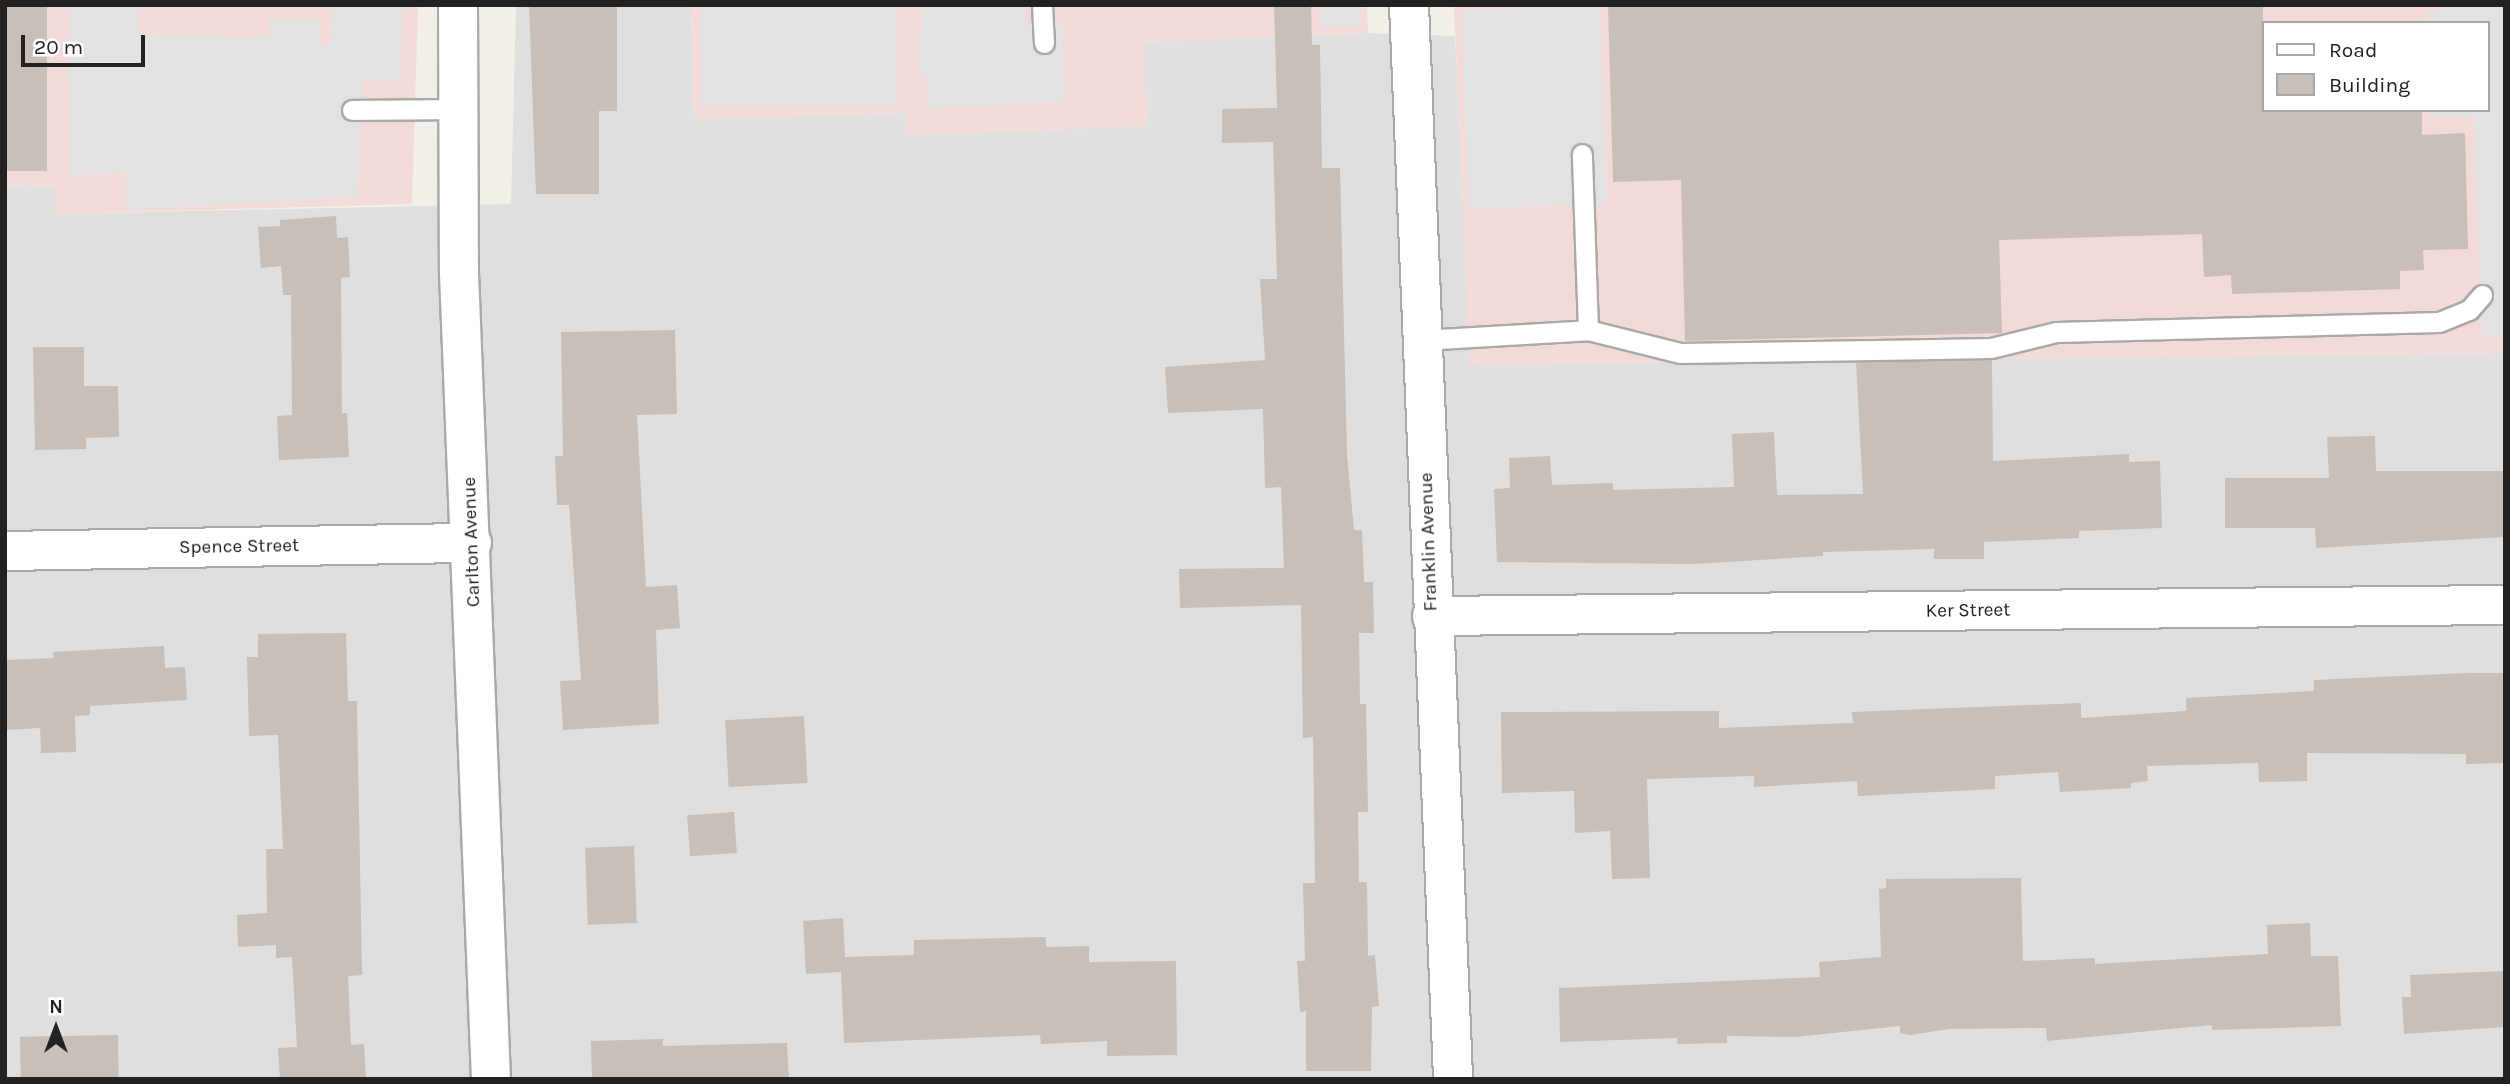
<!DOCTYPE html>
<html>
<head>
<meta charset="utf-8">
<style>
  body { margin:0 }
  #map { position:relative; width:2510px; height:1084px; overflow:hidden; background:#f2efe9; font-family:Karla,sans-serif }
  div>[style] { position:absolute }
  [style*='--x'] { left:calc(var(--x)*1px); top:calc(var(--y)*1px); width:calc(var(--w)*1px); rotate:calc(var(--a)*1deg) }
  .residential>* { inset:0; background:#e0dfdf }
  .commercial>* { inset:0; background:#f2dad9 }
  .parking>* { inset:0; background:#e2e2e2; transform-origin:0 0 }
  .building>* { inset:0; background:#c7bfb8; transform-origin:0 0 }
  .roads { filter:drop-shadow(2px 0 #a9a9a9) drop-shadow(-2px 0 #a9a9a9) drop-shadow(0 2px #a9a9a9) drop-shadow(0 -2px #a9a9a9) }
  .lane>* { height:19px; margin:-9.5px; padding:0 9.5px; transform-origin:9.5px; border-radius:9.5px; background:#fff }
  .street>* { height:38px; margin:-19px; padding:0 19px; transform-origin:19px; border-radius:19px; background:#fff }
  span { translate:-50% -50%; white-space:nowrap; text-align:center; line-height:1.15; -webkit-text-stroke:7px #fff; paint-order:stroke }
  .street-label { font-size:19px; color:#222 }
  .frame { position:absolute; inset:0; border:7px solid #222; pointer-events:none }
  .legend { position:absolute; left:2262px; top:21px; width:228px; height:91px; box-sizing:border-box; background:#fff; border:2px solid #a7a7a7; margin:0; padding:9px 12px; list-style:none; font-size:21px; color:#222 }
  .legend li { display:flex; align-items:center; gap:14px; height:35px }
  .legend b { width:35px; border:2px solid #a7a7a7 }
  .north { position:absolute; left:21px; top:993px; width:70px; height:70px; -webkit-text-stroke:5px #fff; paint-order:stroke; rotate:0deg; font-size:19px; font-weight:700; line-height:28px; text-align:center; color:#222 }
  .north::after { content:''; display:block; margin:auto; width:24px; height:32px; background:#222; clip-path:polygon(50% 0,100% 100%,50% 72%,0 100%) }
  .scale { position:absolute; left:21px; top:35px; width:124px; height:32px; box-sizing:border-box; border:4px solid #222; border-top:0; padding-left:9px; font-size:21px; line-height:24px; white-space:nowrap; color:#222; -webkit-text-stroke:5px #fff; paint-order:stroke }
</style>
</head>
<body>
<div id="map">
  <div class="residential">
    <i style="clip-path:polygon(516px 5px,691px 5px,694px 119px,906px 113px,907px 135px,1146px 126px,1143px 42px,1368px 33px,1455px 36px,1471px 365px,2505px 353px,2505px 1079px,5px 1079px,5px 185px,55px 187px,56px 214px,511px 204px)"></i>
  </div>
  <div class="commercial">
    <i style="clip-path:polygon(5px 5px,418px 5px,412px 204px,55px 214px,55px 187px,5px 185px)"></i>
    <i style="clip-path:polygon(691px 5px,1367px 5px,1368px 33px,1144px 42px,1147px 126px,907px 135px,906px 113px,694px 119px)"></i>
    <i style="clip-path:polygon(evenodd,1454px 5px,2505px 5px,2505px 353px,1470px 365px,1454px 5px,2263px 23px,2487px 23px,2487px 110px,2263px 110px,2263px 23px)"></i>
  </div>
  <div class="parking">
    <i style="clip-path:polygon(69px 5px,139px 5px,139px 34px,269px 37px,270px 19px,321px 19px,319px 46px,330px 45px,331px 5px,403px 5px,400px 80px,363px 80px,357px 197px,126px 210px,127px 173px,68px 176px)"></i>
    <i style="left:701px;top:5px;width:195px;height:100px"></i>
    <i style="clip-path:polygon(922px 5px,1026px 5px,1027px 25px,1062px 23px,1066px 101px,929px 109px,928px 77px,920px 74px,918px 30px,923px 28px)"></i>
    <i style="left:1321px;top:5px;width:40px;height:23px"></i>
    <i style="left:1600px;top:5px;width:199px;height:138px;rotate:88deg"></i>
    <i style="clip-path:polygon(2443px 5px,2505px 5px,2505px 336px,2482px 336px,2474px 116px,2431px 117px,2431px 110px,2487px 110px,2487px 23px,2428px 23px,2428px 11px,2443px 10px)"></i>
  </div>
  <div class="building">
    <i style="left:5px;top:5px;width:42px;height:166px"></i>
    <i style="clip-path:polygon(529px 5px,617px 5px,617px 111px,599px 111px,599px 194px,536px 194px)"></i>
    <i style="clip-path:polygon(1274px 5px,1311px 5px,1312px 45px,1320px 45px,1322px 168px,1340px 168px,1347px 454px,1354px 530px,1362px 530px,1364px 582px,1373px 582px,1374px 633px,1359px 633px,1360px 704px,1366px 704px,1368px 812px,1358px 812px,1359px 882px,1367px 882px,1368px 956px,1375px 955px,1379px 1006px,1372px 1007px,1371px 1071px,1306px 1071px,1306px 1011px,1300px 1012px,1297px 961px,1305px 961px,1303px 883px,1315px 883px,1313px 737px,1303px 738px,1301px 605px,1180px 608px,1179px 569px,1284px 568px,1281px 487px,1265px 488px,1263px 409px,1168px 413px,1165px 367px,1265px 360px,1260px 279px,1277px 279px,1273px 142px,1222px 143px,1222px 109px,1277px 108px)"></i>
    <i style="clip-path:polygon(1608px 5px,2263px 5px,2263px 110px,2422px 110px,2422px 135px,2465px 133px,2468px 249px,2423px 250px,2424px 270px,2400px 271px,2400px 289px,2232px 294px,2231px 275px,2204px 277px,2202px 234px,1999px 240px,2002px 333px,1685px 341px,1681px 180px,1613px 182px)"></i>
    <i style="clip-path:polygon(336px 216px,337px 238px,348px 237px,350px 277px,341px 278px,342px 413px,347px 413px,349px 457px,279px 460px,277px 416px,292px 415px,291px 295px,283px 295px,281px 266px,261px 268px,258px 227px,280px 226px,280px 220px)"></i>
    <i style="clip-path:polygon(675px 330px,677px 414px,637px 415px,646px 587px,677px 585px,680px 628px,656px 630px,659px 724px,563px 730px,560px 681px,581px 680px,569px 505px,557px 505px,555px 456px,563px 456px,561px 332px)"></i>
    <i style="clip-path:polygon(33px 347px,84px 347px,84px 386px,118px 386px,119px 437px,86px 438px,86px 449px,35px 450px)"></i>
    <i style="clip-path:polygon(1992px 360px,1993px 461px,2129px 454px,2129px 462px,2160px 461px,2162px 528px,2079px 531px,2079px 538px,1984px 542px,1984px 559px,1934px 559px,1934px 549px,1823px 552px,1823px 556px,1694px 564px,1497px 562px,1494px 489px,1510px 488px,1509px 458px,1550px 456px,1552px 485px,1613px 483px,1613px 490px,1734px 487px,1732px 434px,1774px 432px,1777px 495px,1863px 494px,1856px 362px)"></i>
    <i style="clip-path:polygon(2375px 436px,2376px 471px,2505px 471px,2505px 537px,2316px 548px,2315px 528px,2225px 528px,2225px 478px,2329px 478px,2327px 437px)"></i>
    <i style="clip-path:polygon(346px 633px,348px 701px,357px 701px,362px 975px,348px 976px,351px 1045px,364px 1044px,366px 1079px,280px 1079px,278px 1048px,297px 1047px,292px 957px,276px 958px,276px 945px,238px 947px,237px 915px,267px 913px,266px 849px,283px 849px,278px 735px,249px 736px,247px 657px,258px 657px,258px 634px)"></i>
    <i style="clip-path:polygon(164px 646px,165px 668px,185px 667px,187px 700px,90px 706px,90px 715px,75px 716px,76px 752px,41px 753px,40px 728px,5px 730px,5px 660px,54px 658px,53px 652px)"></i>
    <i style="clip-path:polygon(2466px 673px,2505px 673px,2505px 763px,2466px 764px,2466px 754px,2307px 753px,2307px 781px,2259px 782px,2258px 763px,2147px 766px,2148px 781px,2131px 783px,2131px 788px,2060px 792px,2058px 772px,1995px 776px,1995px 789px,1858px 796px,1857px 781px,1754px 787px,1754px 776px,1647px 779px,1650px 878px,1612px 879px,1610px 831px,1575px 833px,1574px 791px,1502px 793px,1501px 712px,1719px 711px,1719px 728px,1853px 723px,1852px 712px,2081px 703px,2081px 718px,2186px 711px,2186px 698px,2314px 691px,2314px 680px)"></i>
    <i style="left:804px;top:716px;width:67px;height:79px;rotate:87deg"></i>
    <i style="left:734px;top:812px;width:41px;height:47px;rotate:86deg"></i>
    <i style="left:634px;top:846px;width:77px;height:49px;rotate:88deg"></i>
    <i style="clip-path:polygon(2021px 878px,2023px 961px,2095px 958px,2095px 964px,2268px 954px,2267px 925px,2310px 923px,2311px 956px,2338px 956px,2341px 1026px,2212px 1030px,2212px 1025px,2047px 1041px,2046px 1028px,1949px 1029px,1911px 1035px,1900px 1033px,1900px 1026px,1795px 1037px,1727px 1036px,1727px 1043px,1678px 1044px,1677px 1038px,1560px 1042px,1559px 988px,1820px 977px,1819px 962px,1881px 957px,1879px 889px,1886px 888px,1886px 879px)"></i>
    <i style="clip-path:polygon(843px 918px,845px 957px,914px 955px,914px 940px,1046px 937px,1046px 947px,1089px 946px,1089px 962px,1176px 961px,1177px 1055px,1107px 1056px,1107px 1041px,1041px 1044px,1040px 1035px,844px 1043px,841px 972px,806px 974px,803px 921px)"></i>
    <i style="clip-path:polygon(2505px 971px,2505px 1027px,2404px 1034px,2402px 997px,2411px 997px,2410px 975px)"></i>
    <i style="left:118px;top:1035px;width:44px;height:98px;rotate:89deg"></i>
    <i style="clip-path:polygon(663px 1039px,663px 1046px,787px 1043px,789px 1079px,592px 1079px,591px 1041px)"></i>
  </div>
  <div class="roads">
    <div class="lane">
      <i style="--x:1042;--y:5;--w:38;--a:87"></i>
      <i style="--x:352;--y:110;--w:105;--a:-0.5"></i>
      <i style="--x:1588;--y:330;--w:95;--a:14"></i>
      <i style="--x:1680;--y:353;--w:311;--a:-0.9"></i>
      <i style="--x:1991;--y:348;--w:67;--a:-13.8"></i>
      <i style="--x:2056;--y:332;--w:383;--a:-1.5"></i>
      <i style="--x:2439;--y:322;--w:32;--a:-22"></i>
      <i style="--x:2469;--y:310;--w:20;--a:-49"></i>
      <i style="--x:1422;--y:340;--w:166;--a:-3.4"></i>
      <i style="--x:1588;--y:330;--w:176;--a:-92"></i>
    </div>
    <div class="street">
      <i style="--x:458;--y:5;--w:268;--a:89.8"></i>
      <i style="--x:459;--y:273;--w:807;--a:87.73"></i>
      <i style="--x:1409;--y:5;--w:1075;--a:87.65"></i>
      <i style="--x:5;--y:551;--w:467;--a:-1"></i>
      <i style="--x:1432;--y:616;--w:1073;--a:-0.59"></i>
    </div>
  </div>
  <div class="street-label">
    <span style="left:472px;top:542px;rotate:-92deg">Carlton Avenue</span>
    <span style="left:1429px;top:542px;rotate:-92deg">Franklin Avenue</span>
    <span style="left:239px;top:547px;rotate:-1deg">Spence Street</span>
    <span style="left:1968px;top:611px;rotate:-1deg">Ker Street</span>
  </div>
  <div class="frame"></div>
  <ul class="legend">
  <li><b style="height:9px;background:#fff"></b>Road</li>
  <li><b style="height:19px;background:#c7bfb8"></b>Building</li>
  </ul>
  <div class="north">N</div>
  <div class="scale">20 m</div>
</div>
</body>
</html>
